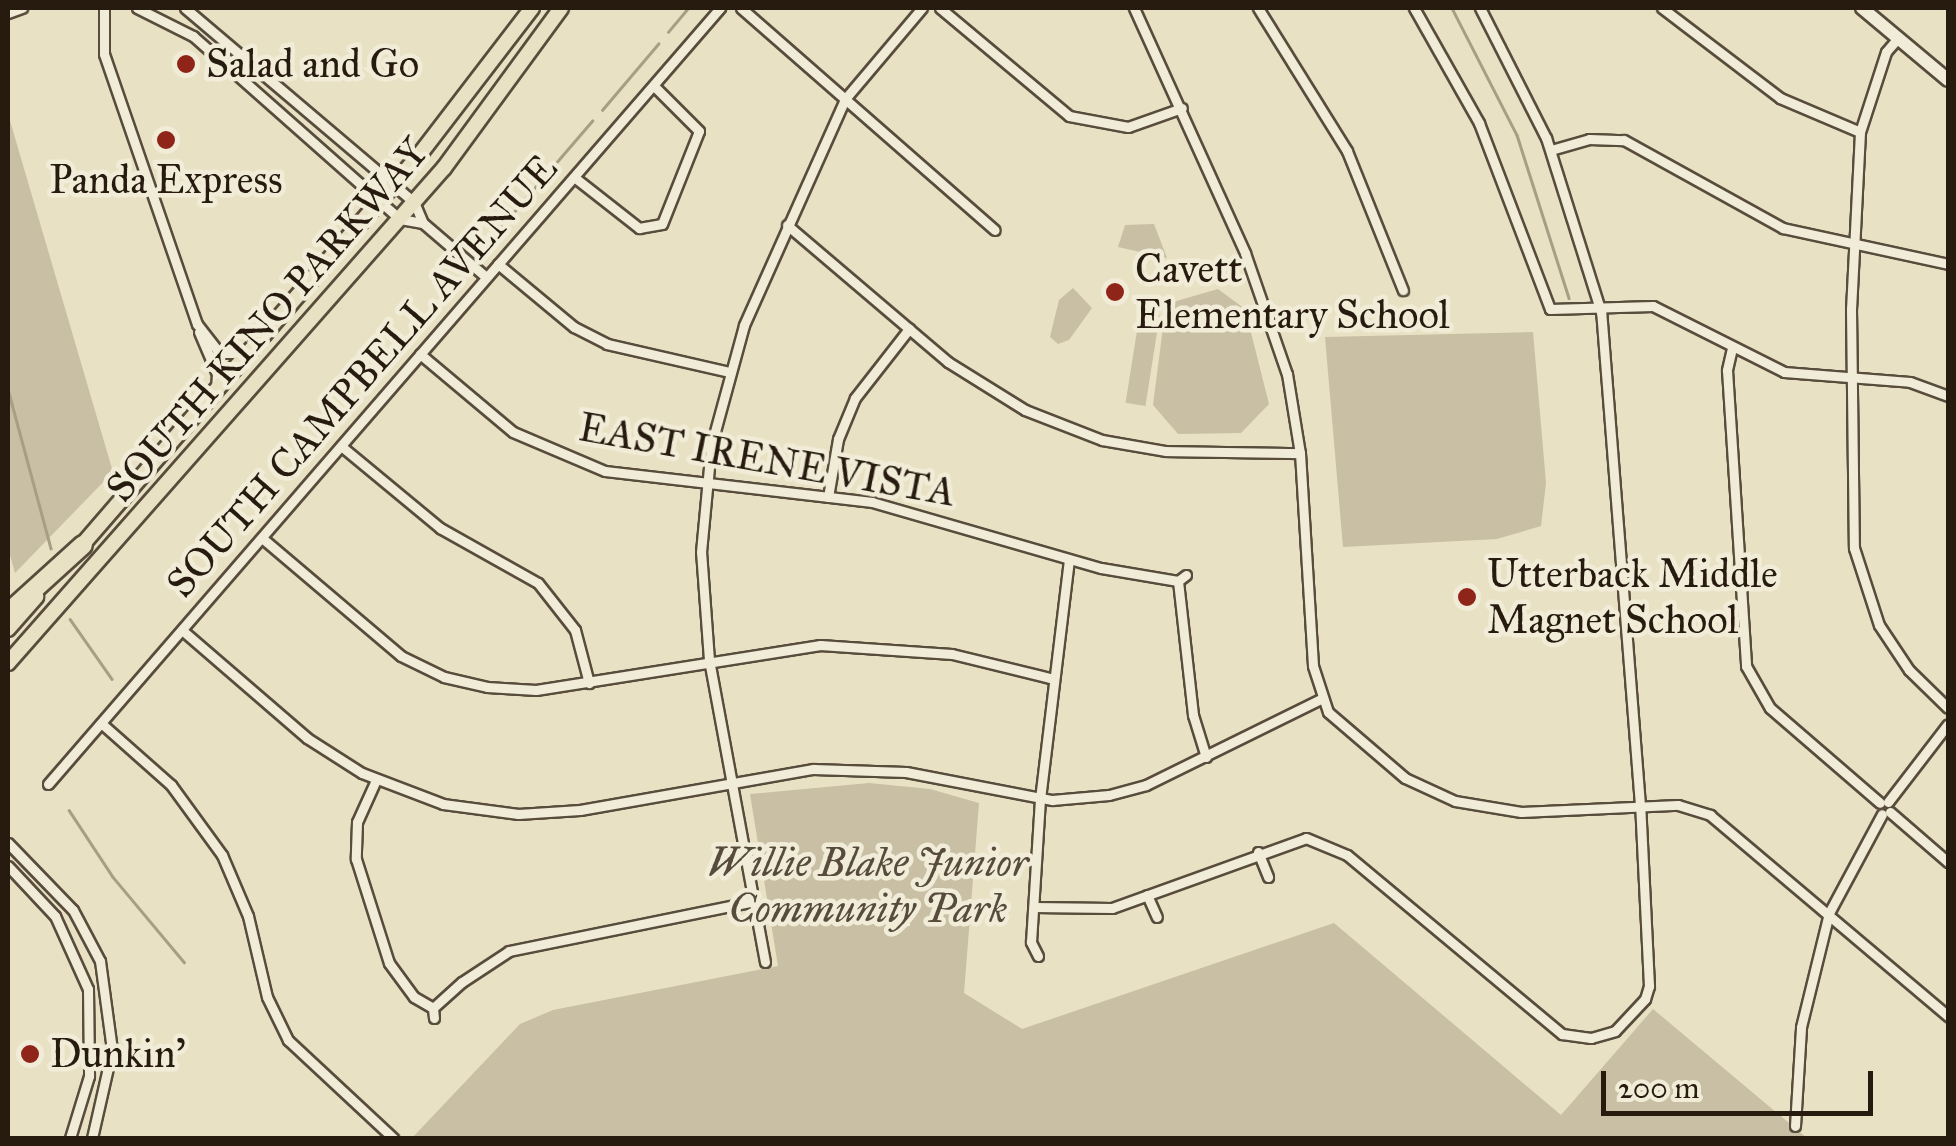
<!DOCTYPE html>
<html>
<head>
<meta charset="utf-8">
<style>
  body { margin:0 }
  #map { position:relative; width:1956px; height:1146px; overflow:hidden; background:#e9e1c3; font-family:"IM FELL Great Primer",serif }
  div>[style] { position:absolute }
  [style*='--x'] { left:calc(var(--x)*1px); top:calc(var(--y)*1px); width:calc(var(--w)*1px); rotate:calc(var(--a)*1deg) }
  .green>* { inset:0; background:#c8bfa4; transform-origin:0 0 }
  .stream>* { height:2.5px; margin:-1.25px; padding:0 1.25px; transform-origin:1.25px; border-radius:1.25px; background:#a79e86 }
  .roads { filter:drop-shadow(2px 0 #584c3c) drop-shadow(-2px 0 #584c3c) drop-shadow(0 2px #584c3c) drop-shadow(0 -2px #584c3c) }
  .minor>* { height:9px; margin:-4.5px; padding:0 4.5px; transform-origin:4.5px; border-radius:4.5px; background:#f1ecd8 }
  .secondary>* { height:12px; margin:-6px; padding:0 6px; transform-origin:6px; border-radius:6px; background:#f1ecd8 }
  .primary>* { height:14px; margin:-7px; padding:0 7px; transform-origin:7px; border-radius:7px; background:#e9e1c3 }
  .motorway>* { height:18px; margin:-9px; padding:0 9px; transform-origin:9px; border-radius:9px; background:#e9e1c3 }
  .dots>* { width:28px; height:28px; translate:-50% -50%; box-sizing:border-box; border:5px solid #f1ecd8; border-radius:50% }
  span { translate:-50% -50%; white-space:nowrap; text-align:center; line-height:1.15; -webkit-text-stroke:9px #f1ecd8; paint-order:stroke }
  .poi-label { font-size:40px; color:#271b0f }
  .left { translate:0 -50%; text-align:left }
  .street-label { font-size:40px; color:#271b0f }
  .park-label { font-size:40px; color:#574c3c; font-style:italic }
  .frame { position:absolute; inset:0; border:10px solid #271b0f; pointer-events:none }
  .scale { position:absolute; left:1601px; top:1071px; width:272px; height:45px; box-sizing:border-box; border:5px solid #271b0f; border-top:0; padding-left:12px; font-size:30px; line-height:35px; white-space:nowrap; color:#271b0f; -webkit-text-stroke:8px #f1ecd8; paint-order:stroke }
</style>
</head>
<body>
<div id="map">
  <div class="green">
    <i style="clip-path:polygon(8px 114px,113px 472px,15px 573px,8px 548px)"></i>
    <i style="clip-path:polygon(1154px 224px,1167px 258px,1118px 247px,1125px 225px)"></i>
    <i style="clip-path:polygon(1073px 288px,1092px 308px,1069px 340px,1058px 344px,1050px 337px,1059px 300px)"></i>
    <i style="clip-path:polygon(1218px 289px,1245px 309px,1269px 404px,1241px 433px,1178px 434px,1153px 405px,1165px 312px,1173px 302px)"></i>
    <i style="left:1140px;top:312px;width:20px;height:92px;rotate:9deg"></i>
    <i style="clip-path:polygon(1533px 332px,1546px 483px,1541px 526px,1497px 539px,1343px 547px,1325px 337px)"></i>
    <i style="clip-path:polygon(869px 783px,930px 789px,979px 803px,964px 993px,1022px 1029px,1334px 923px,1561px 1115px,1653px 1009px,1807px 1138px,412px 1138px,520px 1024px,553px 1010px,778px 966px,750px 794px)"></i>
  </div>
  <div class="stream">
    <i style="--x:1452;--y:8;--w:143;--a:62.9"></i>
    <i style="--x:1517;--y:135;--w:171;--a:72.3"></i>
    <i style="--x:668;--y:32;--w:31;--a:-50"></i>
    <i style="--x:602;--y:110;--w:87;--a:-49.7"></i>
    <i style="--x:512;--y:214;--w:123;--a:-49.3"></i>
    <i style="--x:492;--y:238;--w:16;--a:-50"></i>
    <i style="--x:8;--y:389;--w:165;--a:74.9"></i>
    <i style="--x:70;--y:619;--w:73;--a:55"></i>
    <i style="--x:69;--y:810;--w:80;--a:56.7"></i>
    <i style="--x:113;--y:877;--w:111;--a:50.1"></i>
  </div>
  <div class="roads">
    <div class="minor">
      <i style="--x:104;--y:8;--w:46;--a:90"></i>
      <i style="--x:104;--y:54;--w:286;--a:71"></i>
      <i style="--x:197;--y:324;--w:37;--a:52"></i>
      <i style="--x:220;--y:353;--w:26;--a:0"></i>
      <i style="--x:137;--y:8;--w:63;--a:26.6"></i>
      <i style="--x:193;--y:36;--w:276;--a:41.5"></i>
      <i style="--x:400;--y:219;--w:23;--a:10"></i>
      <i style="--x:423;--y:223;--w:83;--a:40.6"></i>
      <i style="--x:185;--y:8;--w:300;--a:40.3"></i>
      <i style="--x:414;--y:202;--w:23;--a:67"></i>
      <i style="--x:741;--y:8;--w:337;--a:41.2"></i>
      <i style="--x:940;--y:8;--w:168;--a:39.9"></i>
      <i style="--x:1069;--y:116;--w:60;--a:10.6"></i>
      <i style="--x:1128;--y:127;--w:57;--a:-19.4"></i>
      <i style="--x:1134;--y:8;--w:269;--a:65.6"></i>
      <i style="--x:1245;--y:253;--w:128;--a:70.9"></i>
      <i style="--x:1287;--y:374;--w:80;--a:80.7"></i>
      <i style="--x:1300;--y:453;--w:213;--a:86.5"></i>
      <i style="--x:1313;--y:666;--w:48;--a:71.9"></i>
      <i style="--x:1328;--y:712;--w:101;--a:40.6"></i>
      <i style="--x:1405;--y:778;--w:55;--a:24.7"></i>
      <i style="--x:1455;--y:801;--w:67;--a:9.5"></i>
      <i style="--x:1521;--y:812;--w:157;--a:-2.6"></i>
      <i style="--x:1678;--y:805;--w:34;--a:17"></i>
      <i style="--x:1710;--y:815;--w:312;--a:40.2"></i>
      <i style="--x:1258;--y:8;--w:168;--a:58.1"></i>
      <i style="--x:1347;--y:151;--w:150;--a:68.1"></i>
      <i style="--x:1414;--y:8;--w:132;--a:60.5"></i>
      <i style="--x:1479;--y:123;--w:199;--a:69.1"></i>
      <i style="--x:1550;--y:309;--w:103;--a:-1.7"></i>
      <i style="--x:1653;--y:306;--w:147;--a:26.7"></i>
      <i style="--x:1784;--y:372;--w:126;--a:4.5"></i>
      <i style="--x:1910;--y:382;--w:40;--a:20.2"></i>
      <i style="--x:1662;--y:8;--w:148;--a:37.3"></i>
      <i style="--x:1780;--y:98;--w:87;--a:23"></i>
      <i style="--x:8;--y:13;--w:15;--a:-20"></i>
      <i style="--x:1898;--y:38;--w:18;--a:131"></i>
      <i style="--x:1886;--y:52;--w:84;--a:108"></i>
      <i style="--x:1860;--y:132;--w:177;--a:92.9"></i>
      <i style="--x:1851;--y:309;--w:239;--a:89.3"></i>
      <i style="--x:1854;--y:548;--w:81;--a:72"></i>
      <i style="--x:1879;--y:625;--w:54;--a:56.3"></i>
      <i style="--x:1909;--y:670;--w:54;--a:44.3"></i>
      <i style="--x:1551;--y:150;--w:40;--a:-16"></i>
      <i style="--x:1589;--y:139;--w:35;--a:2"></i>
      <i style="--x:1624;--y:140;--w:182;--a:29"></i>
      <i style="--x:1783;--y:228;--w:169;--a:12.3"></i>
      <i style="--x:574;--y:177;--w:83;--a:38.1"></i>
      <i style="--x:639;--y:228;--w:23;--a:-10"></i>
      <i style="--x:662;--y:224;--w:100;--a:-68.3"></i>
      <i style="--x:699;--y:131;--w:64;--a:-135"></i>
      <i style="--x:787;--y:225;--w:211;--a:40.4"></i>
      <i style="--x:948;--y:362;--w:91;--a:31.9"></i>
      <i style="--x:1025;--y:410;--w:83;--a:21.3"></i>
      <i style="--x:1102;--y:440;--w:65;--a:9.8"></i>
      <i style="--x:1166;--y:451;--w:134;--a:0.9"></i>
      <i style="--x:498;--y:264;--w:99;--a:39.7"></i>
      <i style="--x:574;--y:327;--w:37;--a:27"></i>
      <i style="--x:607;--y:344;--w:125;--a:12.9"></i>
      <i style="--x:199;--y:332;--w:46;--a:66.8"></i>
      <i style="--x:217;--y:374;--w:13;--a:94"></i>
      <i style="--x:1732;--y:348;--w:23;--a:103"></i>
      <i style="--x:1727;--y:370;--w:297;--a:86.3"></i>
      <i style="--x:1746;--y:666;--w:48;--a:60.3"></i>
      <i style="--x:1770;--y:708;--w:145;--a:40.8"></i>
      <i style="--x:420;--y:354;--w:121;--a:40"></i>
      <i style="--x:513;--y:432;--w:100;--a:23"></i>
      <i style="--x:605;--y:471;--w:269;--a:6.6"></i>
      <i style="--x:872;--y:502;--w:238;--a:16.1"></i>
      <i style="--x:1101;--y:568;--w:78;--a:9.6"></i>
      <i style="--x:1178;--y:581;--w:10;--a:-37"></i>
      <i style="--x:341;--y:446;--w:129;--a:39.6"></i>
      <i style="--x:440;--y:528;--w:112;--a:29.3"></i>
      <i style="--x:538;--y:583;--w:60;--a:51.8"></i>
      <i style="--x:575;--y:630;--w:55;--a:75.2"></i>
      <i style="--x:828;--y:497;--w:59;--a:-80.2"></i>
      <i style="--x:838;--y:439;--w:44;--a:-67.5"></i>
      <i style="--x:855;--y:398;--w:88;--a:-52"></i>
      <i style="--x:262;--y:538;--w:182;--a:40.3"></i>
      <i style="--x:401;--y:656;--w:48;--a:26"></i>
      <i style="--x:444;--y:677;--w:44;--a:13.1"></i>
      <i style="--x:487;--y:687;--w:49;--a:3.5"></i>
      <i style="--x:536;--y:690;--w:288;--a:-9"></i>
      <i style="--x:820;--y:645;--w:132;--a:3.9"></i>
      <i style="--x:952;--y:654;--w:105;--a:13.8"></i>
      <i style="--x:1178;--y:581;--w:135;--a:83.6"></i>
      <i style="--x:1193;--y:715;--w:44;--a:72.8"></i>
      <i style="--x:182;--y:630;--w:165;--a:40.8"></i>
      <i style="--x:307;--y:738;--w:65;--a:32.5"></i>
      <i style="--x:362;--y:773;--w:87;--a:20.9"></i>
      <i style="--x:443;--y:804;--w:76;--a:7.6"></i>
      <i style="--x:518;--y:814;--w:62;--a:-3.7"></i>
      <i style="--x:580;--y:810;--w:237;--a:-10"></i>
      <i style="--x:813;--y:769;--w:93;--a:1.8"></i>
      <i style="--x:906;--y:772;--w:149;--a:10.9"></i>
      <i style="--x:1052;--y:800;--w:57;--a:-5"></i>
      <i style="--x:1109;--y:795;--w:38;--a:-15"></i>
      <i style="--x:1146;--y:785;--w:193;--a:-26.2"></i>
      <i style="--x:101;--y:723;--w:94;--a:41.5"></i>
      <i style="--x:171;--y:785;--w:87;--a:53.9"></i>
      <i style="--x:222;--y:855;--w:66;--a:66.9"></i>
      <i style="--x:248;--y:916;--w:83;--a:76.8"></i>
      <i style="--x:267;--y:997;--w:48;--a:64"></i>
      <i style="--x:288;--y:1040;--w:144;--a:43"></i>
      <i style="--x:376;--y:780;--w:46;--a:114.3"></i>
      <i style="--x:357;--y:822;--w:37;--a:92"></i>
      <i style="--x:356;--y:859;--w:109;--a:72.4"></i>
      <i style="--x:389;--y:963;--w:42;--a:53.7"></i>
      <i style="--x:414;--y:997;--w:22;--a:30"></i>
      <i style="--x:48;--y:784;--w:1027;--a:-49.11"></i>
      <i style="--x:1888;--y:802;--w:98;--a:-52.4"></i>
      <i style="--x:1890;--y:812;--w:77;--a:40.8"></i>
      <i style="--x:8;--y:843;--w:93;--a:45.9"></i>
      <i style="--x:73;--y:910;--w:58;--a:62.1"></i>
      <i style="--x:100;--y:961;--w:90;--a:82.3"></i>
      <i style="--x:112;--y:1050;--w:90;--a:102.8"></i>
      <i style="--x:1258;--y:852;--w:27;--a:68"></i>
      <i style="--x:8;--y:866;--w:69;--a:46.8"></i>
      <i style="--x:55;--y:916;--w:80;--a:65.7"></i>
      <i style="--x:88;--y:989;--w:87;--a:89.3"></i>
      <i style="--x:89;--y:1076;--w:65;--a:107"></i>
      <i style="--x:1147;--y:895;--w:24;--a:66"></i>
      <i style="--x:1034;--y:907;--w:78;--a:0.7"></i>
      <i style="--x:1112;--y:908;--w:206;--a:-19.8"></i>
      <i style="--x:1306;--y:838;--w:44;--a:22.5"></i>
      <i style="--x:1347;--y:855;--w:280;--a:39.8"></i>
      <i style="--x:1562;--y:1034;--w:29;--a:8"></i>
      <i style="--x:1591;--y:1038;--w:25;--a:-16"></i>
      <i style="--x:1615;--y:1031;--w:44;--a:-46.8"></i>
      <i style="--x:1645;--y:999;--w:14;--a:-73"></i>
      <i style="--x:1649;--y:986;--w:181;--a:-92.8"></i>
      <i style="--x:1640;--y:805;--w:495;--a:-94.5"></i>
      <i style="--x:1601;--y:312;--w:182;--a:-107.5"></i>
      <i style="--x:1546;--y:138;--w:146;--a:-116.9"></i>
      <i style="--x:1038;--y:956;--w:16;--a:-117"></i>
      <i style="--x:1031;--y:942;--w:143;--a:-86.4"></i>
      <i style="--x:1040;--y:799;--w:241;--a:-83.1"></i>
      <i style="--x:765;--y:962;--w:307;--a:-100.5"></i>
      <i style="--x:709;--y:660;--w:108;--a:-94.2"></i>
      <i style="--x:701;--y:552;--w:106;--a:-84.6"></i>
      <i style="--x:711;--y:446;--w:125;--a:-74.7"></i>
      <i style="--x:744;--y:325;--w:248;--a:-65.9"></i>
      <i style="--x:845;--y:99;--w:119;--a:-49.8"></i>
      <i style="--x:434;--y:1018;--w:10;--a:-96"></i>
      <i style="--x:433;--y:1008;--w:39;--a:-42"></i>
      <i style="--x:462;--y:982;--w:56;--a:-33.4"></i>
      <i style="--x:509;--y:951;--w:250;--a:-11.5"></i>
      <i style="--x:1795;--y:1126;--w:99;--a:-86.5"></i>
      <i style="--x:1801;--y:1027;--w:117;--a:-76.2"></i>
      <i style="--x:1829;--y:913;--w:112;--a:-61.8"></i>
    </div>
    <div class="secondary">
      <i style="--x:1862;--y:8;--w:112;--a:39.9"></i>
    </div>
    <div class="primary">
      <i style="--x:77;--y:551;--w:525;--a:-49.17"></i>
      <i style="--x:420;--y:154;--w:184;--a:-52.5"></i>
      <i style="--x:8;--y:629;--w:43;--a:-48.8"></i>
      <i style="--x:8;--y:663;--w:660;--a:-48.63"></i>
      <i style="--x:444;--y:168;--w:198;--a:-53.8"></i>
    </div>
    <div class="motorway">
      <i style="--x:8;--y:613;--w:101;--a:-42.2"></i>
    </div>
  </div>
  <div class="dots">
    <i style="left:186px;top:64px;background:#8f2418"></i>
    <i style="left:166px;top:140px;background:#8f2418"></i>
    <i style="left:1115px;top:292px;background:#8f2418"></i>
    <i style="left:1467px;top:597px;background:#8f2418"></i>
    <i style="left:30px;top:1054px;background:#8f2418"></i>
  </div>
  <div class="poi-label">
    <span class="left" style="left:206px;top:64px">Salad and Go</span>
    <span style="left:166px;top:180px">Panda Express</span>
    <span class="left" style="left:1135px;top:292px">Cavett<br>Elementary School</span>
    <span class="left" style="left:1487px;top:597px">Utterback Middle<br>Magnet School</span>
    <span class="left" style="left:50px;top:1054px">Dunkin'</span>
  </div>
  <div class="street-label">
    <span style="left:267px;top:320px;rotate:-49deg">SOUTH KINO PARKWAY</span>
    <span style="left:362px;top:376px;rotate:-49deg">SOUTH CAMPBELL AVENUE</span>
    <span style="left:767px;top:460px;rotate:10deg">EAST IRENE VISTA</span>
  </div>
  <div class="park-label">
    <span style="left:868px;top:886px">Willie Blake Junior<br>Community Park</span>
  </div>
  <div class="frame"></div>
  <div class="scale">200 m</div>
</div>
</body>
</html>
